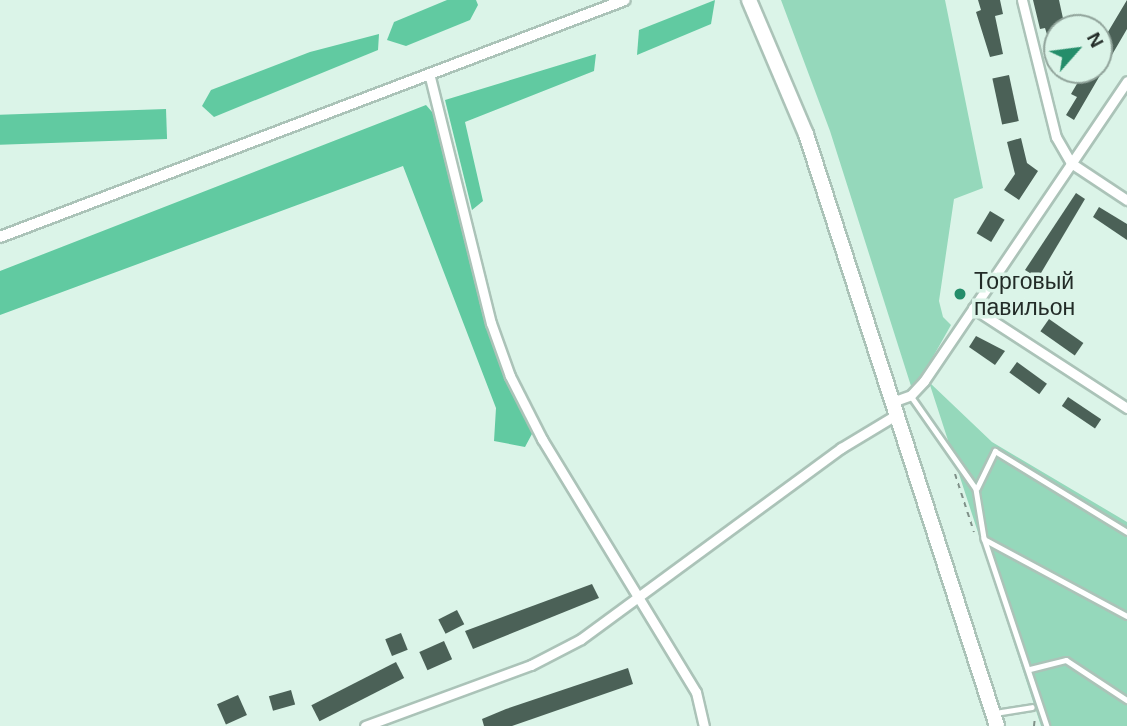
<!DOCTYPE html>
<html>
<head>
<meta charset="utf-8">
<style>
  body { margin:0 }
  #map { position:relative; width:1127px; height:726px; overflow:hidden; background:#dbf4e8; font-family:Arial,sans-serif }
  div>[style] { position:absolute }
  [style*='--x'] { left:calc(var(--x)*1px); top:calc(var(--y)*1px); width:calc(var(--w)*1px); rotate:calc(var(--a)*1deg) }
  .green>* { inset:0; background:#95d8bb }
  .forest>* { inset:0; background:#61caa1; transform-origin:0 0 }
  .building>* { inset:0; background:#4b6157; transform-origin:0 0 }
  .path>* { height:2px; margin-top:-1px; transform-origin:0; background:repeating-linear-gradient(90deg,#7f9088 0 5px,transparent 0 10px) }
  .roads { filter:drop-shadow(2px 0 #abc3b8) drop-shadow(-2px 0 #abc3b8) drop-shadow(0 2px #abc3b8) drop-shadow(0 -2px #abc3b8) }
  .service>* { height:4.5px; margin:-2.25px; padding:0 2.25px; transform-origin:2.25px; border-radius:2.25px; background:#fff }
  .minor>* { height:9px; margin:-4.5px; padding:0 4.5px; transform-origin:4.5px; border-radius:4.5px; background:#fff }
  .tertiary>* { height:10px; margin:-5px; padding:0 5px; transform-origin:5px; border-radius:5px; background:#fff }
  .primary>* { height:14px; margin:-7px; padding:0 7px; transform-origin:7px; border-radius:7px; background:#fff }
  .dots>* { width:19px; height:19px; translate:-50% -50%; box-sizing:border-box; border:4px solid #dbf4e8; border-radius:50% }
  span { translate:-50% -50%; white-space:nowrap; text-align:center; line-height:1.15; -webkit-text-stroke:7px #dbf4e8; paint-order:stroke }
  .poi-label { font-size:23px; color:#222b27 }
  .left { translate:0 -50%; text-align:left }
  .north { position:absolute; left:1043px; top:14px; width:70px; height:70px; box-sizing:border-box; background:#dbf4e8; border:2px solid #91a49b; border-radius:50%; rotate:62deg; font-size:19px; font-weight:700; line-height:28px; text-align:center; color:#222b27 }
  .north::after { content:''; display:block; margin:auto; width:24px; height:32px; background:#248d6a; clip-path:polygon(50% 0,100% 100%,50% 72%,0 100%) }
</style>
</head>
<body>
<div id="map">
  <div class="green">
    <i style="clip-path:polygon(781px 0,945px 0,983px 188px,954px 199px,939px 301px,943px 317px,951px 325px,921px 378px,911px 386px,830px 131px)"></i>
    <i style="clip-path:polygon(929px 382px,992px 442px,1127px 522px,1127px 726px,1041px 726px)"></i>
  </div>
  <div class="forest">
    <i style="clip-path:polygon(447px 0,476px 0,478px 5px,470px 20px,406px 46px,387px 40px,394px 22px)"></i>
    <i style="clip-path:polygon(715px 0,711px 24px,637px 55px,639px 30px)"></i>
    <i style="clip-path:polygon(379px 34px,378px 50px,214px 117px,202px 106px,211px 90px,310px 52px)"></i>
    <i style="clip-path:polygon(596px 54px,594px 71px,465px 122px,483px 201px,472px 210px,445px 100px)"></i>
    <i style="clip-path:polygon(426px 105px,433px 113px,496px 349px,533px 432px,525px 447px,494px 441px,496px 408px,403px 166px,0 315px,0 271px)"></i>
    <i style="left:166px;top:109px;width:30px;height:177px;rotate:88deg"></i>
  </div>
  <div class="building">
    <i style="clip-path:polygon(978px 0,1000px 0,1003px 14px,995px 16px,1003px 54px,990px 57px,976px 12px,981px 10px)"></i>
    <i style="clip-path:polygon(1033px 0,1059px 0,1064px 23px,1057px 25px,1057px 42px,1050px 44px,1045px 28px,1040px 29px)"></i>
    <i style="clip-path:polygon(1127px 0,1127px 29px,1074px 120px,1066px 115px,1077px 97px,1071px 94px,1085px 70px,1099px 70px,1099px 47px)"></i>
    <i style="left:1009px;top:75px;width:47px;height:17px;rotate:78deg"></i>
    <i style="clip-path:polygon(1021px 138px,1027px 163px,1038px 171px,1019px 200px,1004px 190px,1015px 174px,1007px 142px)"></i>
    <i style="clip-path:polygon(1076px 193px,1085px 199px,1038px 278px,1025px 270px)"></i>
    <i style="clip-path:polygon(1099px 207px,1127px 224px,1127px 240px,1093px 217px)"></i>
    <i style="left:990px;top:211px;width:17px;height:26px;rotate:31deg"></i>
    <i style="left:1049px;top:319px;width:42px;height:15px;rotate:35deg"></i>
    <i style="clip-path:polygon(976px 336px,1005px 351px,995px 365px,969px 347px)"></i>
    <i style="left:1017px;top:362px;width:37px;height:13px;rotate:36deg"></i>
    <i style="left:1068px;top:397px;width:40px;height:11px;rotate:34deg"></i>
    <i style="clip-path:polygon(592px 584px,599px 598px,473px 649px,465px 631px)"></i>
    <i style="left:457px;top:610px;width:16px;height:21px;rotate:63deg"></i>
    <i style="left:401px;top:633px;width:18px;height:17px;rotate:68deg"></i>
    <i style="left:444px;top:641px;width:20px;height:27px;rotate:66deg"></i>
    <i style="left:396px;top:662px;width:18px;height:95px;rotate:63deg"></i>
    <i style="clip-path:polygon(628px 668px,633px 684px,512px 726px,484px 726px,482px 719px,506px 709px)"></i>
    <i style="left:291px;top:690px;width:15px;height:23px;rotate:74deg"></i>
    <i style="left:238px;top:695px;width:22px;height:23px;rotate:66deg"></i>
  </div>
  <div class="path">
    <i style="--x:955;--y:474;--w:61;--a:71.9"></i>
    <i style="--x:1034;--y:726;--w:9;--a:-84"></i>
  </div>
  <div class="roads">
    <div class="service">
      <i style="--x:911;--y:396;--w:113;--a:55"></i>
      <i style="--x:976;--y:489;--w:50;--a:80.7"></i>
      <i style="--x:984;--y:538;--w:198;--a:71.5"></i>
      <i style="--x:977;--y:488;--w:41;--a:-64.1"></i>
      <i style="--x:995;--y:451;--w:155;--a:31.5"></i>
      <i style="--x:984;--y:539;--w:162;--a:28.3"></i>
      <i style="--x:1030;--y:669;--w:37;--a:-14"></i>
      <i style="--x:1066;--y:660;--w:73;--a:33.3"></i>
      <i style="--x:995;--y:713;--w:37;--a:-9"></i>
    </div>
    <div class="minor">
      <i style="--x:1022;--y:0;--w:141;--a:76.1"></i>
      <i style="--x:1056;--y:137;--w:30;--a:60"></i>
      <i style="--x:1071;--y:163;--w:67;--a:33.5"></i>
      <i style="--x:429;--y:73;--w:258;--a:76.1"></i>
      <i style="--x:491;--y:323;--w:56;--a:70.3"></i>
      <i style="--x:510;--y:376;--w:71;--a:63.1"></i>
      <i style="--x:542;--y:439;--w:296;--a:58.7"></i>
      <i style="--x:696;--y:692;--w:35;--a:77"></i>
      <i style="--x:973;--y:308;--w:184;--a:33"></i>
      <i style="--x:892;--y:402;--w:20;--a:-20"></i>
      <i style="--x:911;--y:395;--w:19;--a:-47"></i>
      <i style="--x:924;--y:381;--w:362;--a:-55.9"></i>
      <i style="--x:365;--y:726;--w:177;--a:-20.2"></i>
      <i style="--x:531;--y:665;--w:56;--a:-27.5"></i>
      <i style="--x:581;--y:639;--w:323;--a:-36.3"></i>
      <i style="--x:841;--y:448;--w:64;--a:-31"></i>
    </div>
    <div class="tertiary">
      <i style="--x:0;--y:237;--w:668;--a:-20.77"></i>
    </div>
    <div class="primary">
      <i style="--x:749;--y:0;--w:146;--a:67"></i>
      <i style="--x:806;--y:134;--w:622;--a:72.12"></i>
    </div>
  </div>
  <div class="dots">
    <i style="left:960px;top:294px;background:#248d6a"></i>
  </div>
  <div class="poi-label">
    <span class="left" style="left:974px;top:294px">Торговый<br>павильон</span>
  </div>
  <div class="north">N</div>
</div>
</body>
</html>
